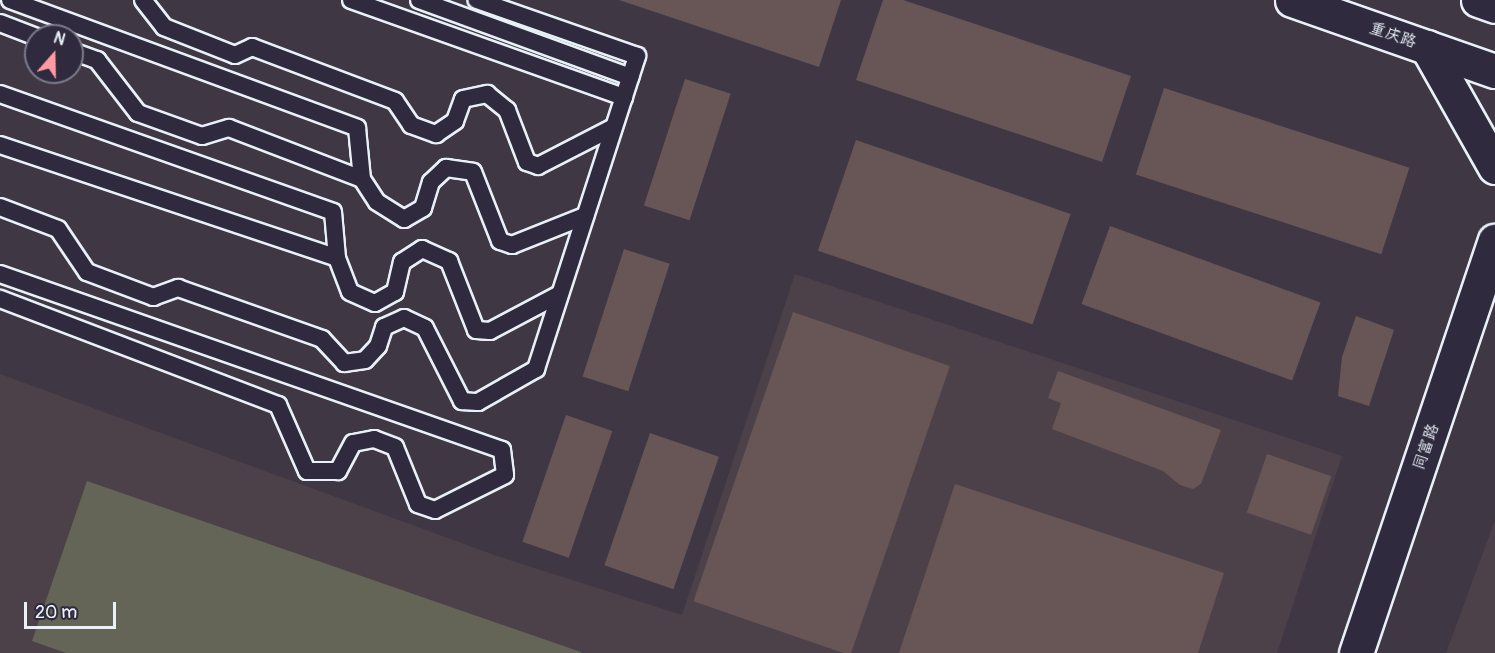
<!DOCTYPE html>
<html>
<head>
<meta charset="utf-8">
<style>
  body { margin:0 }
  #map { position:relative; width:1495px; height:653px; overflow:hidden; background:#403744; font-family:Pangolin,"LXGW WenKai TC",sans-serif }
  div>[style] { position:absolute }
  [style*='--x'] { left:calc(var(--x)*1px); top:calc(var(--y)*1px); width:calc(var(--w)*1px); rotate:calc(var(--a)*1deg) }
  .built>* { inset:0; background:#4c4049 }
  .green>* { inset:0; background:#646556 }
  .building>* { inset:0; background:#685656; transform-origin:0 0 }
  .roads { filter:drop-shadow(2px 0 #e8f1f8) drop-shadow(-2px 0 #e8f1f8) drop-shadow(0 2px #e8f1f8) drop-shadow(0 -2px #e8f1f8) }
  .lane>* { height:16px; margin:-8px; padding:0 8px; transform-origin:8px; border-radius:8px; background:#2f2a3d }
  .secondary>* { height:33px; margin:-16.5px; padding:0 16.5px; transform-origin:16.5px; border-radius:16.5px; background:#2f2a3d }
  span { translate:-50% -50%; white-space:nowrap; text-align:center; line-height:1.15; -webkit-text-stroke:5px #2f2a3d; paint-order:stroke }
  .street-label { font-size:16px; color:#e8f1f8 }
  .north { position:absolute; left:24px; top:24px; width:60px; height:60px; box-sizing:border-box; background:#2f2a3d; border:2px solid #797a88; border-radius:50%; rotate:20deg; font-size:16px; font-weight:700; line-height:24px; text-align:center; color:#e8f1f8 }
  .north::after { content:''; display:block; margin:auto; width:21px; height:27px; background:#ff9aa2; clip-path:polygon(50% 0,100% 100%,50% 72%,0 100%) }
  .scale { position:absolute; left:24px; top:602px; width:92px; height:27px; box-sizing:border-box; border:3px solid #e8f1f8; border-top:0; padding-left:8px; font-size:18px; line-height:21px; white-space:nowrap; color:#e8f1f8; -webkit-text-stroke:4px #2f2a3d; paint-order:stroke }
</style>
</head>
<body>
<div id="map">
  <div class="built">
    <i style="clip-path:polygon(795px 274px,1342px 456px,1277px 653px,0 653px,0 374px,497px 556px,682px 615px)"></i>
    <i style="clip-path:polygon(1495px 520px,1495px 653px,1446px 653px)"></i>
  </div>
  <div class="green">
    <i style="clip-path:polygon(87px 481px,581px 652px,581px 653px,66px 653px,32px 641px)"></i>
  </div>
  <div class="building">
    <i style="clip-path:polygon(619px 0,841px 0,819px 67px)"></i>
    <i style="clip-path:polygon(883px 0,903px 0,1131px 76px,1102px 162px,856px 80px)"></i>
    <i style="left:685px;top:79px;width:48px;height:133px;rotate:18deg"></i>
    <i style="left:1164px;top:88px;width:258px;height:91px;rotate:18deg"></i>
    <i style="left:856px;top:140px;width:227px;height:117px;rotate:19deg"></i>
    <i style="left:1110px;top:226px;width:224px;height:83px;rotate:20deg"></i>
    <i style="left:624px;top:249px;width:48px;height:134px;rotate:18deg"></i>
    <i style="left:793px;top:312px;width:166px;height:306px;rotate:19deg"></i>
    <i style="clip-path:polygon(1356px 316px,1394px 330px,1369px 406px,1338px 396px,1342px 357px)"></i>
    <i style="clip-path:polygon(1058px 371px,1221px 430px,1201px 484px,1193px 489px,1180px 485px,1163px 471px,1052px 429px,1061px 403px,1048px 398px)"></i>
    <i style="left:566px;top:415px;width:49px;height:134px;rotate:19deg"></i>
    <i style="left:650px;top:433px;width:73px;height:140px;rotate:19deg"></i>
    <i style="left:1267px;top:454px;width:68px;height:62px;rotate:19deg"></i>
    <i style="clip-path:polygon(955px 484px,1224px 573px,1198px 653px,899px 653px)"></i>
  </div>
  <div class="roads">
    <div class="lane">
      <i style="--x:10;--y:0;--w:370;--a:20.2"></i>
      <i style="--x:357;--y:128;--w:51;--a:84.4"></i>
      <i style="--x:143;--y:0;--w:34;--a:52"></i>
      <i style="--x:164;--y:27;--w:76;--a:21.5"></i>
      <i style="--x:235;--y:55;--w:19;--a:-25"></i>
      <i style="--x:252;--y:47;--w:153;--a:20.7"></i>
      <i style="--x:395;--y:101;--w:29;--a:56"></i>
      <i style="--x:411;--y:125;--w:27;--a:20"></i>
      <i style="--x:436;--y:134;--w:23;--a:-34"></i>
      <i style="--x:455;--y:121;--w:23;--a:-70"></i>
      <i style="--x:463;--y:99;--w:25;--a:-12"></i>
      <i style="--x:487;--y:94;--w:26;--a:39"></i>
      <i style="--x:507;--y:110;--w:56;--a:69"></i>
      <i style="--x:527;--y:162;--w:12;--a:20"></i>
      <i style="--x:538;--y:166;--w:85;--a:-27.2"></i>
      <i style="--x:351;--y:0;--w:290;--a:19.6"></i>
      <i style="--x:419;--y:0;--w:225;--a:20"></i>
      <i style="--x:0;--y:23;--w:39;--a:21"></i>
      <i style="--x:72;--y:51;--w:27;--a:20"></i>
      <i style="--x:97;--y:60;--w:67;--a:52.3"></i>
      <i style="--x:138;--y:113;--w:68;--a:19.8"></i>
      <i style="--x:202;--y:136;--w:28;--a:-17"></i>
      <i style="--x:229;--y:128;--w:142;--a:21"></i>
      <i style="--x:362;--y:179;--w:27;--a:57"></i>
      <i style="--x:377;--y:202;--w:32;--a:32"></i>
      <i style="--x:404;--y:219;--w:22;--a:-30"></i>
      <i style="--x:423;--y:208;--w:27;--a:-73"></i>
      <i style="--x:431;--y:182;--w:21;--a:-43"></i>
      <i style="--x:446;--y:168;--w:27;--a:8"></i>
      <i style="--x:473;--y:172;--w:74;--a:68.6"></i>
      <i style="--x:500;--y:241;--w:13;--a:18"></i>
      <i style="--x:512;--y:245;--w:79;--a:-21.7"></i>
      <i style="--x:0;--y:94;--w:353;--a:19.5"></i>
      <i style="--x:333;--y:212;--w:46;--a:85"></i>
      <i style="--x:0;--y:145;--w:355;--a:18.5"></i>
      <i style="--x:337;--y:258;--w:36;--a:69"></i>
      <i style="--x:350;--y:292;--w:27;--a:24"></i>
      <i style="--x:375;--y:303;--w:23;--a:-29"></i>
      <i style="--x:395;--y:292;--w:31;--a:-77"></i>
      <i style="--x:402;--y:262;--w:24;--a:-33"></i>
      <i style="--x:422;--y:249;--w:30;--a:24"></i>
      <i style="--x:449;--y:261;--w:74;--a:68.6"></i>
      <i style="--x:476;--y:330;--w:14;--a:4"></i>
      <i style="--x:490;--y:331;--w:79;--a:-27.9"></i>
      <i style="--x:0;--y:207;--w:62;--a:20.8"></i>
      <i style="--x:58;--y:229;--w:52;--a:56"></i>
      <i style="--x:87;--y:272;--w:71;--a:20.7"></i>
      <i style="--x:153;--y:297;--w:27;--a:-20"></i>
      <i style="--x:178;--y:288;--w:153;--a:19.5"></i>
      <i style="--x:322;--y:339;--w:33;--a:47"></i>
      <i style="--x:344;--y:363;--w:21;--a:-8"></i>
      <i style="--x:365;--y:360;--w:19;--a:-47"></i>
      <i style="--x:378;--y:346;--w:20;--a:-72"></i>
      <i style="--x:384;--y:327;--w:22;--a:-24"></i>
      <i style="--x:404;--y:318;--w:23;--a:25"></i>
      <i style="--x:425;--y:328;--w:82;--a:63.1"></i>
      <i style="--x:462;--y:401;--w:16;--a:4"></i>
      <i style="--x:478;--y:402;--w:67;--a:-29.6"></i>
      <i style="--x:536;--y:369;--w:329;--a:-72.1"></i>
      <i style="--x:637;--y:56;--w:170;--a:-160.7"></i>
      <i style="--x:0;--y:274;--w:532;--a:19.32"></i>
      <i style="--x:502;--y:450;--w:25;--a:83"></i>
      <i style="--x:505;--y:475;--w:78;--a:153.4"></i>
      <i style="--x:435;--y:510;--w:18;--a:-161"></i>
      <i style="--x:418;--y:504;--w:61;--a:-112"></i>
      <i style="--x:395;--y:447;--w:22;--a:-159"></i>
      <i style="--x:374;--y:439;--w:21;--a:169"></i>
      <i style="--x:353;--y:443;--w:32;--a:118"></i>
      <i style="--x:338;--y:471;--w:31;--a:180"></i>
      <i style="--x:307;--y:471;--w:72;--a:-113.7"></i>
      <i style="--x:278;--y:405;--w:298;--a:-159.1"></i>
    </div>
    <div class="secondary">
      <i style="--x:1292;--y:0;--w:215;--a:19.3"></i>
      <i style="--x:1478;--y:0;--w:18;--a:19"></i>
      <i style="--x:1427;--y:47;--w:138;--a:60.5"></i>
      <i style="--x:1356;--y:653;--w:435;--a:-71.4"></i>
    </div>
  </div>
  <div class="street-label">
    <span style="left:1393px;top:35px;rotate:19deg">重庆路</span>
    <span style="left:1426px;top:447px;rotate:-71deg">同富路</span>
  </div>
  <div class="north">N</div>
  <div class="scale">20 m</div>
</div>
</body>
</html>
